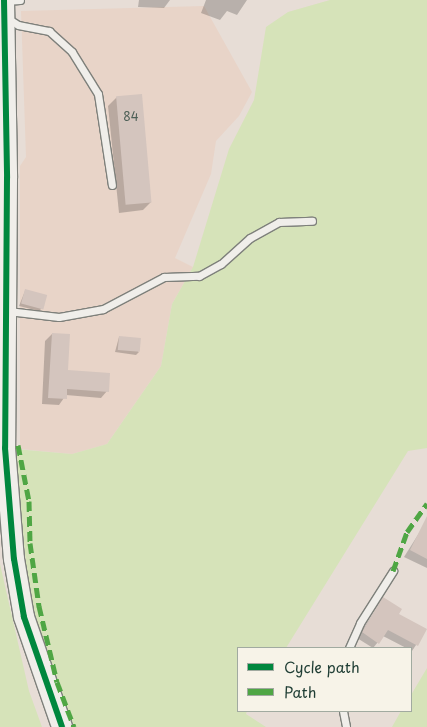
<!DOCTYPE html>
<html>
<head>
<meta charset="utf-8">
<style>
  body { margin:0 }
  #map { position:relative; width:427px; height:727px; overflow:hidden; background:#e7ddd6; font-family:"Playpen Sans",sans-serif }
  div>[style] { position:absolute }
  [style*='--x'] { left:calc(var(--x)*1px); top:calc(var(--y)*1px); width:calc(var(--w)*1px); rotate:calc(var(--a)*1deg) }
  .built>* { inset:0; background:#e8d4c8 }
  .green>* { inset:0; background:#d6e3b9 }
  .shadow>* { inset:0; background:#0003 }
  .building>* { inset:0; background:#d4c5be; transform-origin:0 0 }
  .roads { filter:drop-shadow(1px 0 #7e807b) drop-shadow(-1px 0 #7e807b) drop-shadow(0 1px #7e807b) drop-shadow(0 -1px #7e807b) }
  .lane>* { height:7px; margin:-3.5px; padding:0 3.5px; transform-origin:3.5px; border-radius:3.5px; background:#f0eeea }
  .secondary>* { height:20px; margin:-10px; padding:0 10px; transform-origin:10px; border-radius:10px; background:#f0eeea }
  .quiet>* { height:5px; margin-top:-2.5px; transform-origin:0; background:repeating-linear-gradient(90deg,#4fa644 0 10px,transparent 0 15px) }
  .cycleway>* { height:6px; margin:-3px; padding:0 3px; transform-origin:3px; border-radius:3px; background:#00873e }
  span { translate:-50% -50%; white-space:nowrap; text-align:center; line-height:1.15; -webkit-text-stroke:4px #f7f3e8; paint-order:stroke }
  .number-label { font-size:12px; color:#4c5f56 }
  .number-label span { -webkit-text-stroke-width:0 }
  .legend { position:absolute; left:237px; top:647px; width:175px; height:65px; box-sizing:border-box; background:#f7f3e8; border:1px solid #a1aaa0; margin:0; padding:6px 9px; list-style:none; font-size:15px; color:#1f3d34 }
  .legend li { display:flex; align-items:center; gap:10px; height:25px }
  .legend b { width:25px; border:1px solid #a1aaa0 }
</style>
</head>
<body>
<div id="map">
  <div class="built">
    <i style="clip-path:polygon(204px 6px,252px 92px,239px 116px,216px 141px,211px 174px,175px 258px,193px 267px,172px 304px,161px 366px,107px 444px,72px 454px,20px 449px,20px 166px,26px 157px,21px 11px)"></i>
  </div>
  <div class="green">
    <i style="clip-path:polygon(330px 0,427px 0,427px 448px,408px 451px,286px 648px,238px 648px,238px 711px,247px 711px,246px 714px,266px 727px,69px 727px,29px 595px,15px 449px,72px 454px,107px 444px,161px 366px,172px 304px,193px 267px,229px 149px,254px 100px,266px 27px,288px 12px)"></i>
    <i style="clip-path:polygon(0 564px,29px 691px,42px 727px,0 727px)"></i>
    <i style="clip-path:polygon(427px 668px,427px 727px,392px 727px,401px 711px,411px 711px,411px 695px)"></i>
  </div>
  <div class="shadow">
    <i style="clip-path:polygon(139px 0,170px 0,164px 8px,138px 7px)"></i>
    <i style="clip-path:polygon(206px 0,247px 0,237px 15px,227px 11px,220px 20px,201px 13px)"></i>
    <i style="clip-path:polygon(117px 97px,151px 202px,143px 210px,119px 213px,108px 106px)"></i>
    <i style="clip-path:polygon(25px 291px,42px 308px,39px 311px,19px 306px)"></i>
    <i style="clip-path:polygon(52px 334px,67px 371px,107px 391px,101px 398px,66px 395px,59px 405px,42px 404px,45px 341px)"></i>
    <i style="clip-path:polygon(119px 337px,139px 352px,136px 355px,115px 352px)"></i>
    <i style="clip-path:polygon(421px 530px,427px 534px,427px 568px,404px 557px)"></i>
    <i style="clip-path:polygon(383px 599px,397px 614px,426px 630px,412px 651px,383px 636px,373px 648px,357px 638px)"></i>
  </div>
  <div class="building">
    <i style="left:142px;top:94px;width:109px;height:26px;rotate:85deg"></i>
    <i style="left:25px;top:289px;width:23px;height:15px;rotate:15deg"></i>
    <i style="clip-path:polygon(52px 333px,70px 334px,68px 370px,110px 373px,109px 392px,67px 389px,67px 399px,48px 398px)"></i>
    <i style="left:119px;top:336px;width:22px;height:14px;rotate:5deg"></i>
    <i style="clip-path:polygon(427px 516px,427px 559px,410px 550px)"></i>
    <i style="clip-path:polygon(383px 597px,402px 609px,399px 614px,427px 629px,418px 646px,388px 630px,379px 644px,362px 632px)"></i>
  </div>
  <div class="roads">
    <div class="lane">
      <i style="--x:4;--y:1;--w:16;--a:-4"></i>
      <i style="--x:7;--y:18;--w:13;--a:32"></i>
      <i style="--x:18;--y:25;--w:32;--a:11"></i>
      <i style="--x:49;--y:31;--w:31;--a:42"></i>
      <i style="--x:72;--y:52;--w:49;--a:58.2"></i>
      <i style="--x:98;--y:94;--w:92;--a:81.3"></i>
      <i style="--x:8;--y:311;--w:51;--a:6.7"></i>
      <i style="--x:59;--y:317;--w:45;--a:-10.3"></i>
      <i style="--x:103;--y:309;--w:69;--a:-27.7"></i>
      <i style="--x:164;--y:277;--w:35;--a:-2"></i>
      <i style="--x:199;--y:276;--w:25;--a:-29"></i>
      <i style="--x:221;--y:264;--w:39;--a:-42"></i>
      <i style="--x:250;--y:238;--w:33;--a:-29"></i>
      <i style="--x:279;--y:222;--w:33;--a:-2"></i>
      <i style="--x:349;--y:648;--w:27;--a:-66"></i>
      <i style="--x:360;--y:623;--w:62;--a:-57.6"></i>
      <i style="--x:343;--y:711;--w:16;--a:79"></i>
    </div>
    <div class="secondary">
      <i style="--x:4;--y:0;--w:178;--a:89"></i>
      <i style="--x:7;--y:178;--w:270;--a:90.4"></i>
      <i style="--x:5;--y:448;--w:111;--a:85.4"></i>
      <i style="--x:14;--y:559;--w:59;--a:80.2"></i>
      <i style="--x:24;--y:617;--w:116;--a:70.9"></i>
    </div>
  </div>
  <div class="quiet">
    <i style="--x:18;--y:445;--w:57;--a:78.9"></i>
    <i style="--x:29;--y:501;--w:42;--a:88.6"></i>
    <i style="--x:30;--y:543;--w:64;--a:81.9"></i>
    <i style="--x:39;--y:606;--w:78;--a:76.7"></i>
    <i style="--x:57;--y:682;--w:48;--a:69.3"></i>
    <i style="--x:393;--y:571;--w:41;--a:-70.3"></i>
    <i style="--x:407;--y:532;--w:35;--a:-55"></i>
  </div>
  <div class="cycleway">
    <i style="--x:4;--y:0;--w:178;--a:89"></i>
    <i style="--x:7;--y:178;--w:270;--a:90.4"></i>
    <i style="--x:5;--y:448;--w:111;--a:85.4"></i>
    <i style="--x:14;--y:559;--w:59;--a:80.2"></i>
    <i style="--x:24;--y:617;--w:116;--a:70.9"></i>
  </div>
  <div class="number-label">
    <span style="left:131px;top:117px">84</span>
  </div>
  <ul class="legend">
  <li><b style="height:6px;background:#00873e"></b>Cycle path</li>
  <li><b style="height:6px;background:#4fa644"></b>Path</li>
  </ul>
</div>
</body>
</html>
